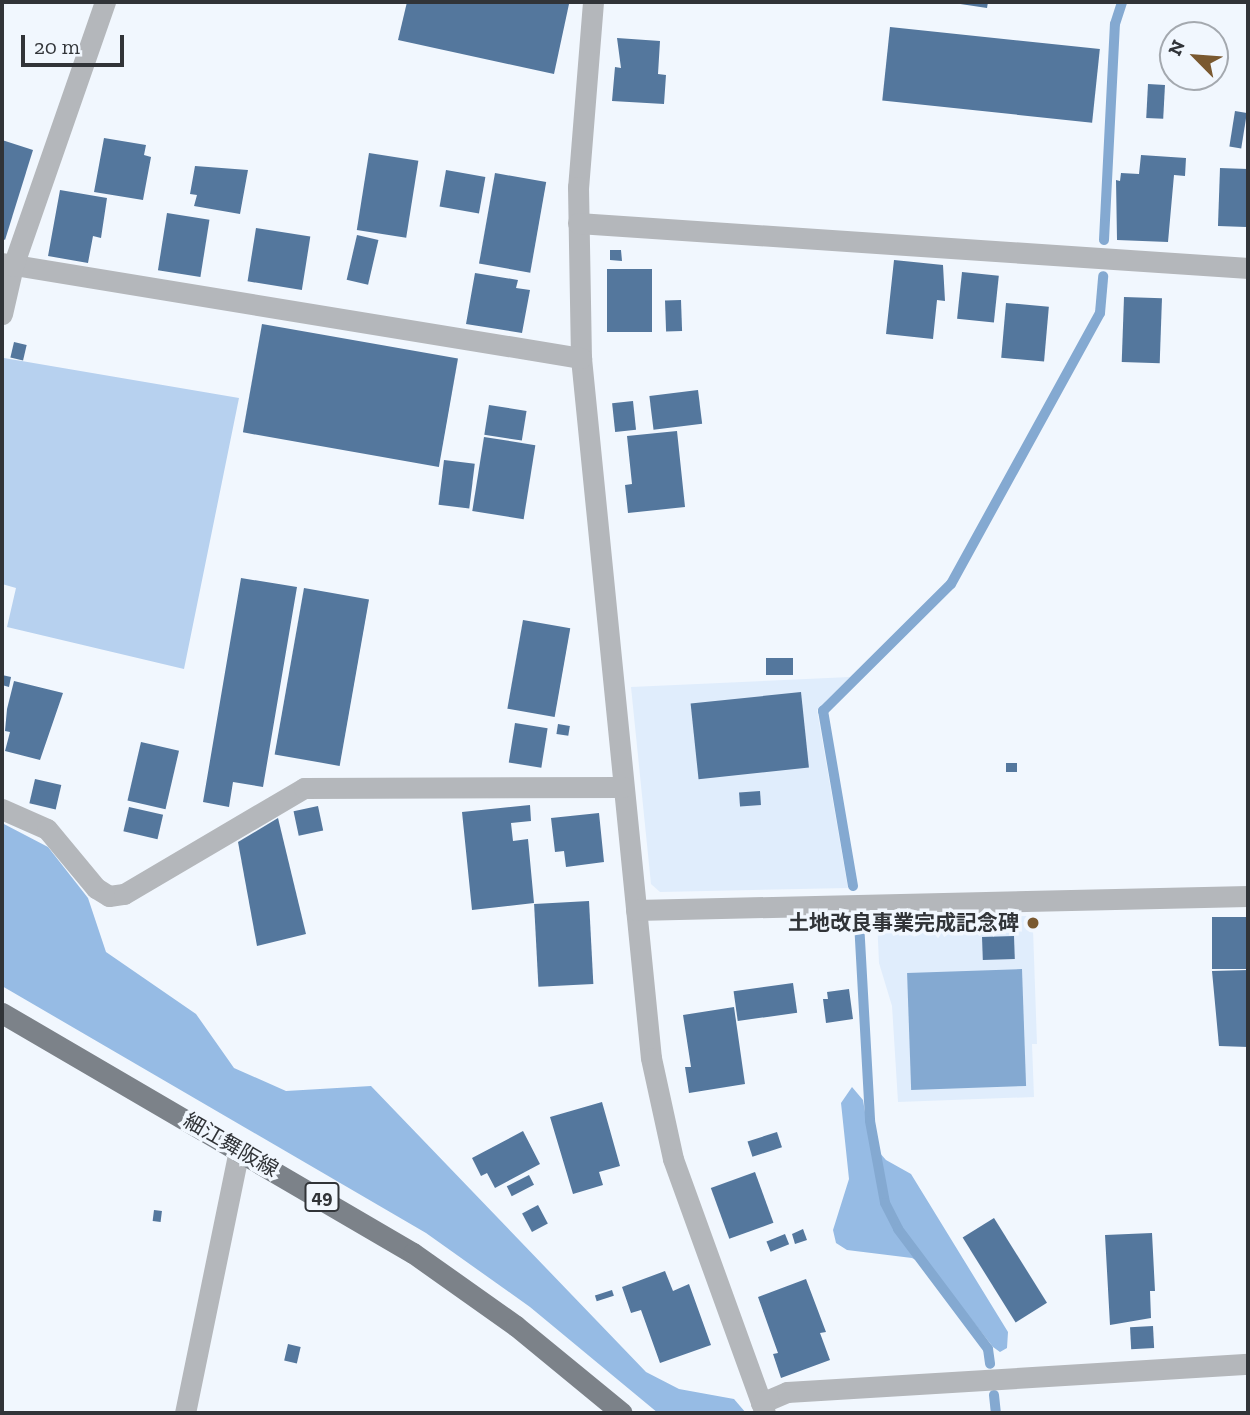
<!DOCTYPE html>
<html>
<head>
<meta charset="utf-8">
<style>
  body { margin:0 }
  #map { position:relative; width:1250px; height:1415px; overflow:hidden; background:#f1f7fe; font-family:"Zilla Slab","Noto Sans JP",serif }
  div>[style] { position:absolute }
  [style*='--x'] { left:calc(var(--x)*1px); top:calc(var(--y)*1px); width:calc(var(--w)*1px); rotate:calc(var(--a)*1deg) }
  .built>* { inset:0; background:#e0edfc }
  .green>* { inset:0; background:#b7d1ef }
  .forest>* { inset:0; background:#96bbe4 }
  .water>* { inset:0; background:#84a9d1; transform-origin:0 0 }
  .stream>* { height:10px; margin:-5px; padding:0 5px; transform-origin:5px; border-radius:5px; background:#84a9d1 }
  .building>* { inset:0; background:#54779d; transform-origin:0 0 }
  .minor>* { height:21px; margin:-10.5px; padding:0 10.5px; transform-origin:10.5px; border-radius:10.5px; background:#b4b7bb }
  .major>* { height:21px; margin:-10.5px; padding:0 10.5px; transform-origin:10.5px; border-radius:10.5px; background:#7c8289 }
  .dots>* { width:19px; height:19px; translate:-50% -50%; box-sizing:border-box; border:4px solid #f1f7fe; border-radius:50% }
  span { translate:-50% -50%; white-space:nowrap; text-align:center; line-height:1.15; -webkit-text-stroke:7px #f1f7fe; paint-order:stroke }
  .shield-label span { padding:2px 5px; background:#f1f7fe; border:2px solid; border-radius:5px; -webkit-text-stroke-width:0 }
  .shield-label { font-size:19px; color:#313438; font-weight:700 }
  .poi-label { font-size:21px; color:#313438; font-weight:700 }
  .right { translate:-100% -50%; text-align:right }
  .street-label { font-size:21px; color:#313438 }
  .frame { position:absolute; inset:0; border:4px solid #313438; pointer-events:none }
  .north { position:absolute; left:1159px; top:21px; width:70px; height:70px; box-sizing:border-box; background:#f1f7fe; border:2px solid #a4a9af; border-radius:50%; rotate:295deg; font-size:19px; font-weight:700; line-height:28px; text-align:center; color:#313438 }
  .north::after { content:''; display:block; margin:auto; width:24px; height:32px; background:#7a5930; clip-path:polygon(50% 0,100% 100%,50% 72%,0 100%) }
  .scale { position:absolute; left:21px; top:35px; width:103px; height:32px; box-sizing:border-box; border:4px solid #313438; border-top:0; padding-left:9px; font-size:21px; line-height:24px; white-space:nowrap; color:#313438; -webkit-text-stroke:5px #f1f7fe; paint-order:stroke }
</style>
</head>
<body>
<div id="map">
  <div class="built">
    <i style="clip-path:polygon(850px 677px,817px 710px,848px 888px,660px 892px,651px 884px,631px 687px)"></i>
    <i style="clip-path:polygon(1028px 916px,1028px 929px,1033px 929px,1037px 1044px,1032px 1044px,1034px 1097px,898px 1102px,892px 1006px,879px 963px,877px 919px)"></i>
  </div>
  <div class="green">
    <i style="clip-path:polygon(4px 358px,239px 398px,184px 669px,7px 627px,16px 588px,2px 584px)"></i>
  </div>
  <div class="forest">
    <i style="clip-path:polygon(2px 823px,48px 847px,88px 898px,106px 952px,196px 1014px,234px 1068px,286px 1091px,371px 1086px,646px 1372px,679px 1389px,734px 1399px,746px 1413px,658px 1413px,530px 1307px,426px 1233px,2px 986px)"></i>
    <i style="clip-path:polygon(852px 1087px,863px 1100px,870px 1142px,886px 1160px,911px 1174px,1008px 1332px,1007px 1348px,1000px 1352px,993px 1347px,932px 1269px,912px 1258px,847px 1250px,836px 1243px,833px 1230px,849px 1179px,841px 1103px)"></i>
  </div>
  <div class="water">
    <i style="left:1022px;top:969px;width:117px;height:115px;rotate:88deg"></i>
  </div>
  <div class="stream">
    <i style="--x:1104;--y:240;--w:216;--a:-87.1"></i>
    <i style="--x:1115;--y:24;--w:23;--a:-72"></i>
    <i style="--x:853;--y:886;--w:178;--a:-99.7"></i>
    <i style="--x:823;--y:711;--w:180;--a:-44.8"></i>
    <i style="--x:951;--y:584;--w:309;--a:-61.2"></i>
    <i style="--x:1100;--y:313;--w:37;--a:-85"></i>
    <i style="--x:859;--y:922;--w:199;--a:86.8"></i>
    <i style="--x:870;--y:1121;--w:83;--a:79.6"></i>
    <i style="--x:885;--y:1203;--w:29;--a:63"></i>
    <i style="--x:898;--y:1229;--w:150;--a:53.1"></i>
    <i style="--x:988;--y:1349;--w:15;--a:82"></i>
    <i style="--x:994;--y:1395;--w:18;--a:84"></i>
  </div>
  <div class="building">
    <i style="clip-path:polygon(407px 2px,569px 4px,554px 74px,398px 40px)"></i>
    <i style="clip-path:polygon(947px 2px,988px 2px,987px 8px)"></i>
    <i style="left:890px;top:27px;width:211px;height:74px;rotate:6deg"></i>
    <i style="clip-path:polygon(617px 38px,660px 41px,658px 74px,666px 75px,664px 104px,612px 101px,615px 67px,621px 68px)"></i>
    <i style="left:1148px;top:84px;width:17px;height:34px;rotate:3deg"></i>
    <i style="left:1235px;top:111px;width:12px;height:36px;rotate:9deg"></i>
    <i style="clip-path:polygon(104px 138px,146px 145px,144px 155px,151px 157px,143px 200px,94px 192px)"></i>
    <i style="clip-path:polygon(2px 140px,33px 150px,5px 240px,2px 238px)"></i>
    <i style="left:369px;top:153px;width:50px;height:78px;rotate:9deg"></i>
    <i style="clip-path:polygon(1141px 155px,1186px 158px,1185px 176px,1174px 175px,1168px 242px,1117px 240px,1116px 180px,1120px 181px,1121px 173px,1139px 174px)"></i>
    <i style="clip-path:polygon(195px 166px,248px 170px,240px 214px,194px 206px,197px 195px,190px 194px)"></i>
    <i style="left:1220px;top:168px;width:28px;height:58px;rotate:2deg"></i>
    <i style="left:446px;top:170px;width:40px;height:37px;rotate:10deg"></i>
    <i style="left:495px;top:173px;width:52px;height:92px;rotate:10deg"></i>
    <i style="clip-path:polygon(60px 190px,107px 198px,101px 238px,93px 236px,88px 263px,48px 256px)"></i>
    <i style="left:167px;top:213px;width:43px;height:58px;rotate:9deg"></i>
    <i style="left:256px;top:228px;width:55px;height:54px;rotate:9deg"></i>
    <i style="left:357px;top:235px;width:22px;height:46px;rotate:13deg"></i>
    <i style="clip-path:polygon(610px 250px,621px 250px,622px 261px,610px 260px)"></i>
    <i style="clip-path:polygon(894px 260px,943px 265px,945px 301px,937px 300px,933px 339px,886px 334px)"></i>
    <i style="left:607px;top:269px;width:45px;height:63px"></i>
    <i style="left:962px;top:272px;width:37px;height:47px;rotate:6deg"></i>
    <i style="clip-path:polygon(475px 273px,518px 280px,516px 288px,530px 290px,522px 333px,466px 324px)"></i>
    <i style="left:1124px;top:297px;width:38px;height:65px;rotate:2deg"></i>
    <i style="left:681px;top:300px;width:31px;height:16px;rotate:88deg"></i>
    <i style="left:1006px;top:303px;width:43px;height:55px;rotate:5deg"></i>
    <i style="left:262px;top:324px;width:199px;height:110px;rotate:10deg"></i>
    <i style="left:14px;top:342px;width:13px;height:16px;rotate:13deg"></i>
    <i style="left:698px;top:390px;width:34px;height:49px;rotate:83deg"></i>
    <i style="left:633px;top:401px;width:29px;height:21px;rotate:84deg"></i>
    <i style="left:489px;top:405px;width:38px;height:30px;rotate:9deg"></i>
    <i style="clip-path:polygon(677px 431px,685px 507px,628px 513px,625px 485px,632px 484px,627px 436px)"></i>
    <i style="left:484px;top:437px;width:52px;height:75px;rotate:9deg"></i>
    <i style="left:444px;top:460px;width:31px;height:45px;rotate:7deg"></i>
    <i style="clip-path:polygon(241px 578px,297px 587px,263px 787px,233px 782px,229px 807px,203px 802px)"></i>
    <i style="left:304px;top:588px;width:66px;height:169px;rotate:10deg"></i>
    <i style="left:523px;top:620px;width:48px;height:90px;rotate:10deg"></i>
    <i style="left:793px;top:658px;width:17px;height:27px;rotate:90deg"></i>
    <i style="clip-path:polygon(2px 675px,11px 677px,9px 687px,2px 685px)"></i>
    <i style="clip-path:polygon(14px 681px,63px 693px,40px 760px,5px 751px,10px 732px,5px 731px,7px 709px)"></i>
    <i style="left:801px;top:692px;width:76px;height:111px;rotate:84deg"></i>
    <i style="left:515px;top:723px;width:33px;height:40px;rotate:9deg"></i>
    <i style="left:558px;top:724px;width:12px;height:10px;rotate:9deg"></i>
    <i style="left:141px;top:742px;width:39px;height:60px;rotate:13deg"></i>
    <i style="left:1017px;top:763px;width:9px;height:11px;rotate:90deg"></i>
    <i style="left:35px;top:779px;width:27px;height:25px;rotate:13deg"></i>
    <i style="left:760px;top:791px;width:14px;height:21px;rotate:86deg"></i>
    <i style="clip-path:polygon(530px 805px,531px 821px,511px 823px,513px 841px,528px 839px,534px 903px,472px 910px,462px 812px)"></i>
    <i style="left:318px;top:806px;width:25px;height:25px;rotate:78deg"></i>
    <i style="left:129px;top:807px;width:35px;height:25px;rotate:13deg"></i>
    <i style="clip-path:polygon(599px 813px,604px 862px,566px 867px,564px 851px,555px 852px,551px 818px)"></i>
    <i style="clip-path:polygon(278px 818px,306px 934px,257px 946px,238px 842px)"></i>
    <i style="left:589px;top:901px;width:83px;height:55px;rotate:87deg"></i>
    <i style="left:1248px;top:917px;width:52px;height:36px;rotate:90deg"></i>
    <i style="left:1014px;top:936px;width:23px;height:32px;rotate:88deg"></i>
    <i style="clip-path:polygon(1248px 970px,1248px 1047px,1219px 1046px,1212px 971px)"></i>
    <i style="left:793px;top:983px;width:30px;height:60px;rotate:82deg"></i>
    <i style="clip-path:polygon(849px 989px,853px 1019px,826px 1023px,823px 999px,828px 999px,827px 992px)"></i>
    <i style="clip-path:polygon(734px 1007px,745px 1084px,689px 1093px,685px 1067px,691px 1067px,683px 1015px)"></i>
    <i style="clip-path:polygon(602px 1102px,620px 1166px,599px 1172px,603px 1185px,573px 1194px,550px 1117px)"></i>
    <i style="clip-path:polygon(523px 1131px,540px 1164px,495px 1188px,487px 1173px,481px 1176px,472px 1158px)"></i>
    <i style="left:777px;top:1132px;width:16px;height:31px;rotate:72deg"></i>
    <i style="left:755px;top:1172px;width:54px;height:47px;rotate:70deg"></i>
    <i style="left:529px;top:1175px;width:11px;height:25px;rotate:63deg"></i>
    <i style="left:538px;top:1205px;width:21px;height:18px;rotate:62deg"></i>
    <i style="left:154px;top:1210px;width:8px;height:11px;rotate:7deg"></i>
    <i style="left:994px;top:1218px;width:100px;height:37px;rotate:58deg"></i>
    <i style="clip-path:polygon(803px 1229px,807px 1240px,795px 1244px,792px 1234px)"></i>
    <i style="clip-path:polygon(1152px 1233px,1155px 1291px,1150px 1291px,1151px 1318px,1110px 1325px,1105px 1235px)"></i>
    <i style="left:785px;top:1234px;width:11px;height:20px;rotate:68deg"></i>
    <i style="clip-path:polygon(665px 1271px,673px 1291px,689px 1284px,711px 1345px,660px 1363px,641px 1310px,631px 1313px,622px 1287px)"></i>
    <i style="clip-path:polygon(806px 1279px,826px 1332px,820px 1333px,830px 1360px,781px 1378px,773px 1354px,778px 1353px,758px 1297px)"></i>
    <i style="left:612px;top:1290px;width:6px;height:18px;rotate:72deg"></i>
    <i style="left:1153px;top:1326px;width:22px;height:23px;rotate:87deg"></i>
    <i style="left:288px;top:1344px;width:13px;height:17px;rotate:13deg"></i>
  </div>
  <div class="minor">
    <i style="--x:593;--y:2;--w:186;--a:94.6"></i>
    <i style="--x:578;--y:187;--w:171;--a:89"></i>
    <i style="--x:581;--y:358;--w:703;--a:84.29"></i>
    <i style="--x:651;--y:1058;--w:103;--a:77.7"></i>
    <i style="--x:673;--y:1159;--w:270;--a:70.1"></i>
    <i style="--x:578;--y:223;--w:672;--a:3.84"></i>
    <i style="--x:2;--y:263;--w:587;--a:9.32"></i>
    <i style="--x:2;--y:314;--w:49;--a:-77.1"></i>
    <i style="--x:13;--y:266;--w:280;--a:-70.8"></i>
    <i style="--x:2;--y:809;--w:49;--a:24"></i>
    <i style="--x:47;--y:829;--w:77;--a:50.3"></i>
    <i style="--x:96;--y:888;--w:15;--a:32"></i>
    <i style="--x:109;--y:896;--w:15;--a:-8"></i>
    <i style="--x:124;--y:894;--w:209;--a:-30.5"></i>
    <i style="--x:304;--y:788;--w:319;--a:-0.2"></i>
    <i style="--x:636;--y:910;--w:612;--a:-1.31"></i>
    <i style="--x:761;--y:1403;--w:28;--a:-23"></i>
    <i style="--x:787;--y:1392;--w:462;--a:-3.5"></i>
    <i style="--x:185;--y:1413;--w:269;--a:-78.4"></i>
  </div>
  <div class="major">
    <i style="--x:2;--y:1013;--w:476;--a:30.3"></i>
    <i style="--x:413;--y:1253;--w:126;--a:35.3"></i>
    <i style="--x:516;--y:1326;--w:137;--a:39.4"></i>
  </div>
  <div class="dots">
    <i style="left:1033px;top:923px;background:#7a5930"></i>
  </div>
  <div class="shield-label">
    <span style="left:322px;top:1197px">49</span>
  </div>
  <div class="poi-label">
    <span class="right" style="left:1019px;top:923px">土地改良事業完成記念碑</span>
  </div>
  <div class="street-label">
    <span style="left:231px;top:1145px;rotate:30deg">細江舞阪線</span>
  </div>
  <div class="frame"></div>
  <div class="north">N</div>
  <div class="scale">20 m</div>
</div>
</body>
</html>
